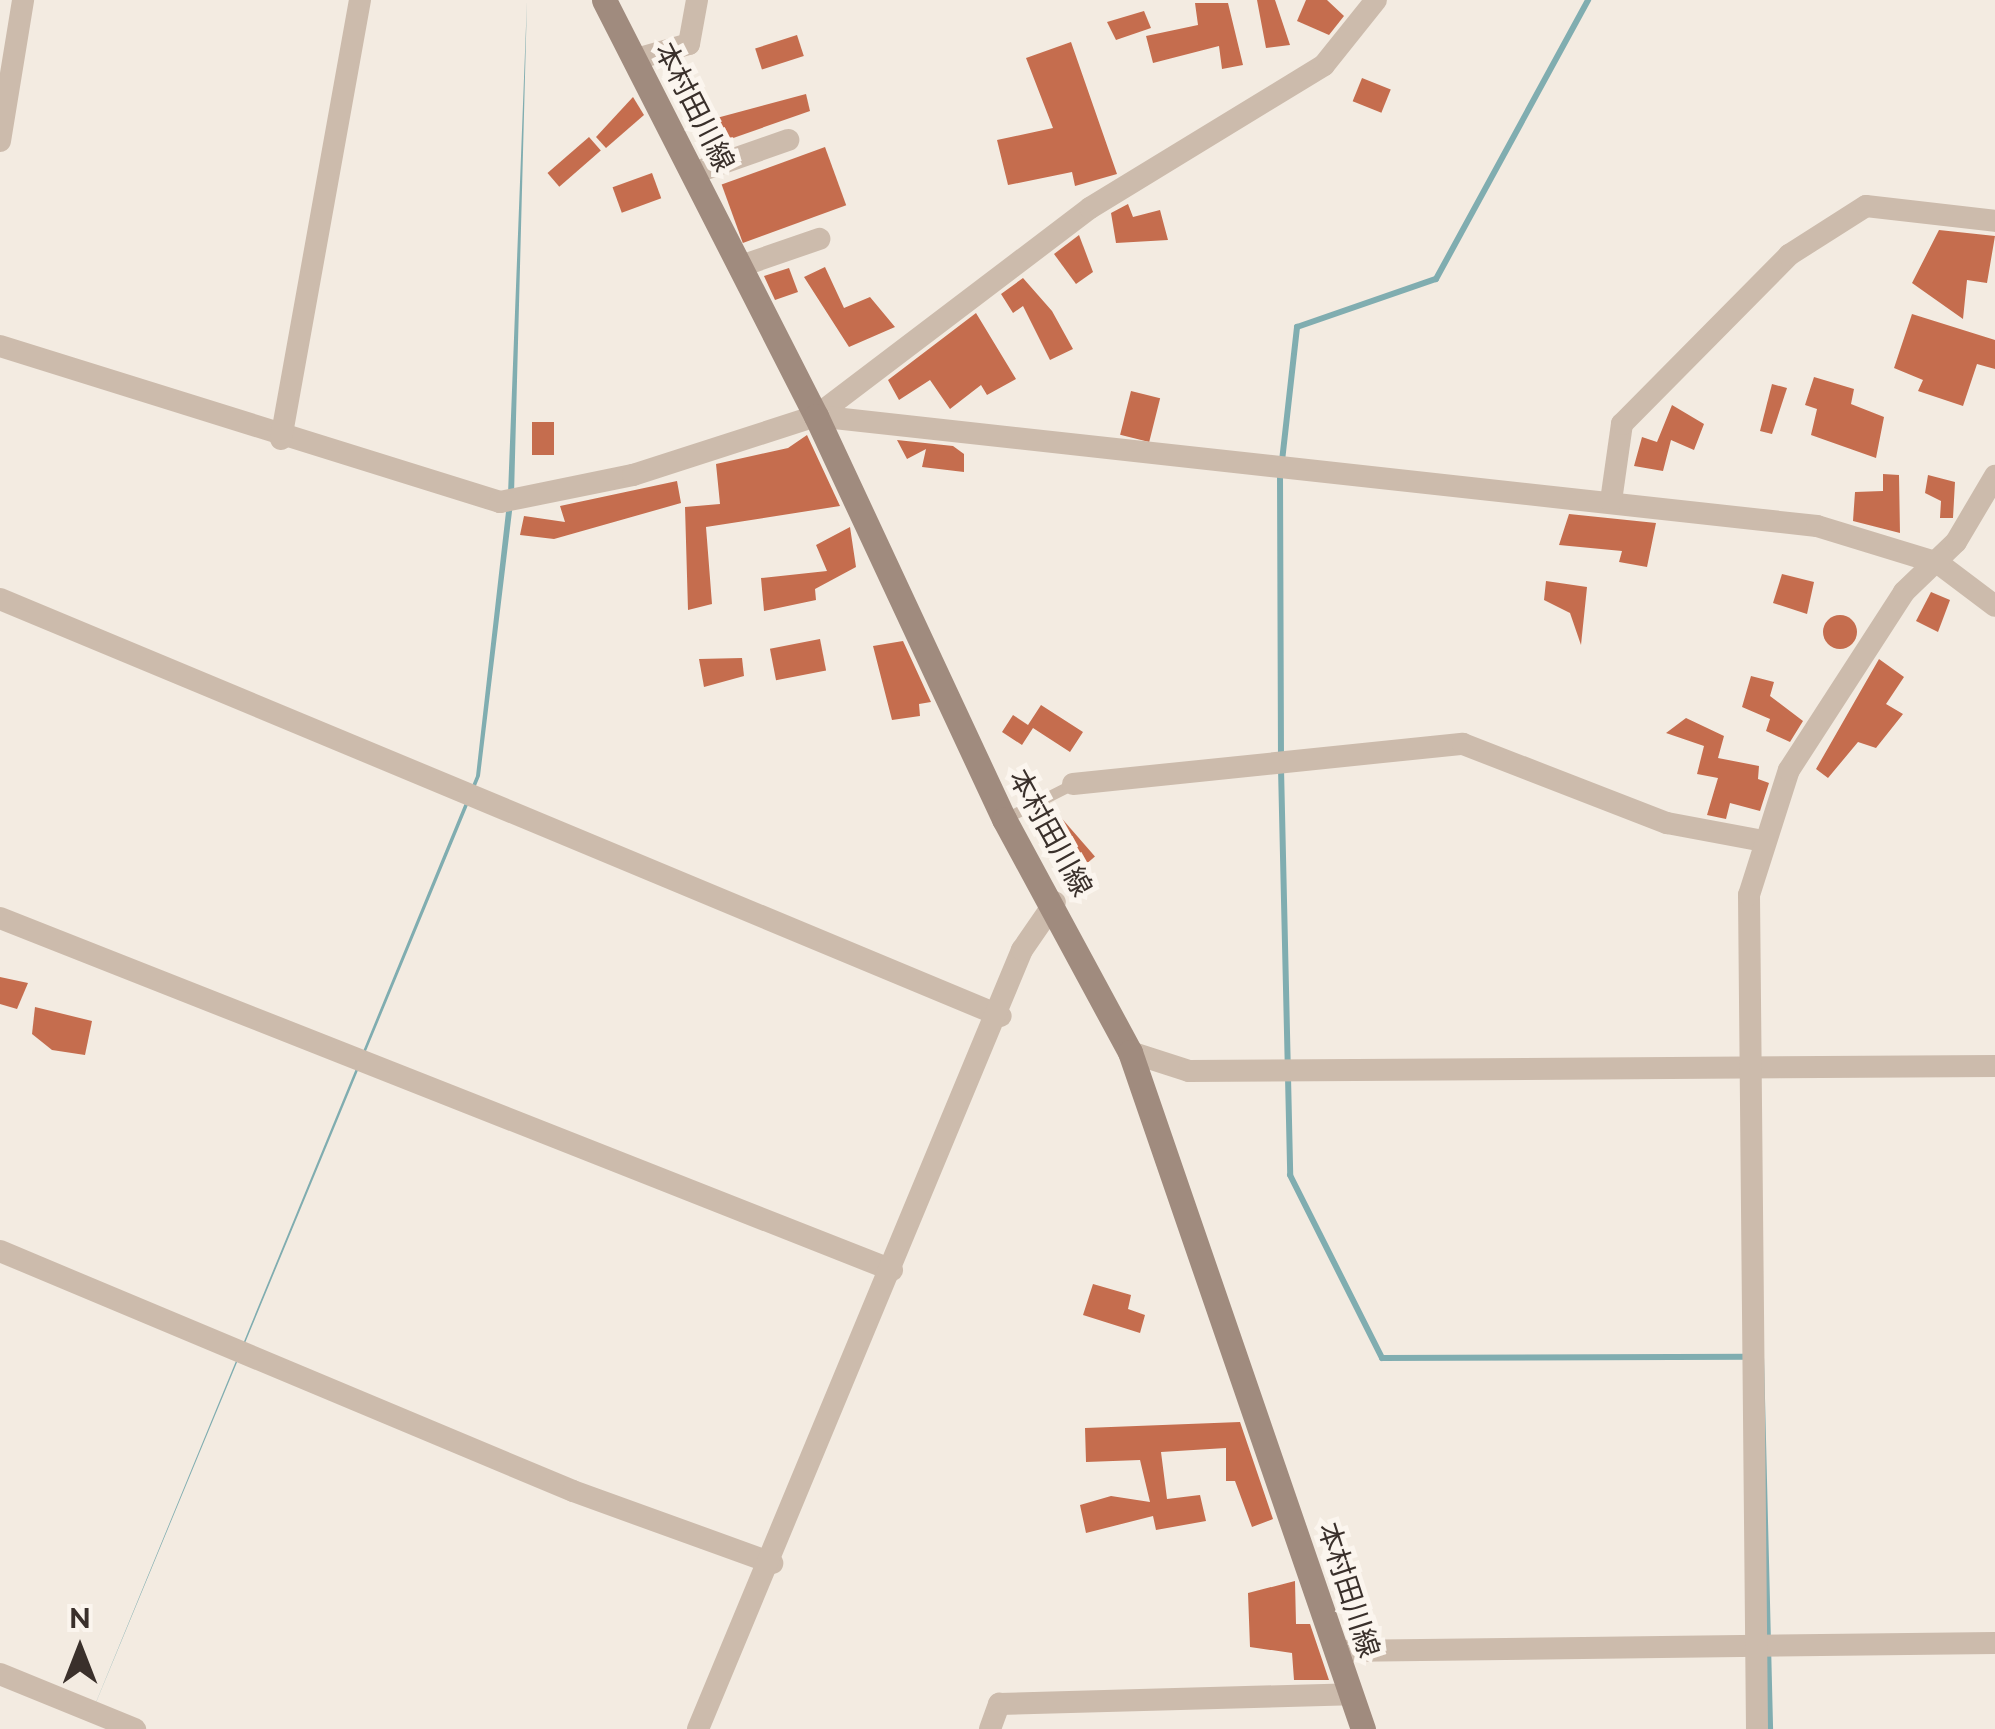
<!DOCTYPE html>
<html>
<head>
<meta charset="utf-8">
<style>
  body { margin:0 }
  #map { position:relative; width:1995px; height:1729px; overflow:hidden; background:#f3ebe1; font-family:Raleway,"Noto Sans JP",sans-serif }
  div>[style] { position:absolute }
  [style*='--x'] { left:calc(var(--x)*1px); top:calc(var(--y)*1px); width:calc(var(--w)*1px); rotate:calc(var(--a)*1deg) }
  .water>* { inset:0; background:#80adb0 }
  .stream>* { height:6px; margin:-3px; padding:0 3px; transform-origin:3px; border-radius:3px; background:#80adb0 }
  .building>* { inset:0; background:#c56d4e; transform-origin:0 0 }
  .round { border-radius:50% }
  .lane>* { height:11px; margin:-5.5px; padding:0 5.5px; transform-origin:5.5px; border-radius:5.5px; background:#ccbbac }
  .street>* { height:22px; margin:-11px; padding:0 11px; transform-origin:11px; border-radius:11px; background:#ccbbac }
  .secondary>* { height:25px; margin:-12.5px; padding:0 12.5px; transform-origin:12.5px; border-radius:12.5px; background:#a08b7e }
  span { translate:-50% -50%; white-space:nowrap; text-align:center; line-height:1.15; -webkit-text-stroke:10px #fbf5ee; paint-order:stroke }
  .street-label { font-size:28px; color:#3a302b }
  .north { position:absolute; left:30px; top:1599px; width:100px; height:100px; -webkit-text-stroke:8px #fbf5ee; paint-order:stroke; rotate:0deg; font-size:28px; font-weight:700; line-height:40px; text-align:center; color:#3a302b }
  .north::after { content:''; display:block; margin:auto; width:35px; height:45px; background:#3a302b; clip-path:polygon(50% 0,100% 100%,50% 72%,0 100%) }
</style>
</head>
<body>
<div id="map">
  <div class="water">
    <i style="clip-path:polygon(527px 0,514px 495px,480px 776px,85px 1729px,476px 776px,508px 494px)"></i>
  </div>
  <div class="stream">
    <i style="--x:1282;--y:461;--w:135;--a:-83.6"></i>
    <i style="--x:1297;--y:327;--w:147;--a:-19.1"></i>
    <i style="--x:1436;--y:279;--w:318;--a:-61.4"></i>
    <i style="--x:1280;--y:474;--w:282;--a:89.8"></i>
    <i style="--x:1281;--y:768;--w:407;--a:88.7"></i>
    <i style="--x:1290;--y:1175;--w:205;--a:63.3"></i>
    <i style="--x:1382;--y:1358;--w:366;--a:-0.2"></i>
    <i style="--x:1761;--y:1357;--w:372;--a:88.6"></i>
  </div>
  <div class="building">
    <i style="clip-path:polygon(1257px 0,1275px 0,1290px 45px,1266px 48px)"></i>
    <i style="clip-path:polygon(1306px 0,1327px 0,1344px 16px,1329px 35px,1297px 21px)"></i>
    <i style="clip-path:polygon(1195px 3px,1228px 3px,1243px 65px,1222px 69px,1219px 46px,1153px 63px,1146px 36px,1198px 25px)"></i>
    <i style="clip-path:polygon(1144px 11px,1151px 28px,1116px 40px,1107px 22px)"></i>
    <i style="left:797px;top:35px;width:22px;height:44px;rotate:72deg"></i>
    <i style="clip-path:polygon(1071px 42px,1117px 174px,1075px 186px,1072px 172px,1008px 185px,997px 140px,1053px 128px,1026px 58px)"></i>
    <i style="left:1362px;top:78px;width:31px;height:25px;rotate:22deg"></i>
    <i style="clip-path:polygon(806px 94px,810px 111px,699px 150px,698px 123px)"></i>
    <i style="clip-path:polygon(633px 97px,644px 115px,606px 148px,596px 137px)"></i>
    <i style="left:589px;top:137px;width:18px;height:55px;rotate:49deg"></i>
    <i style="left:825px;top:147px;width:62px;height:110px;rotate:70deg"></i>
    <i style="left:652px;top:173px;width:27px;height:42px;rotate:70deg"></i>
    <i style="clip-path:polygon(1128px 204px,1133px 217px,1160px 210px,1168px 240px,1116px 243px,1111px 213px)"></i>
    <i style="clip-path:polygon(1939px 230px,1995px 236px,1987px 283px,1967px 280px,1963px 319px,1912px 283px)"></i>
    <i style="clip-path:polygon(1079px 235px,1093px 272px,1076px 284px,1054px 254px)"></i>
    <i style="clip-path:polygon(825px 267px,844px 308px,870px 297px,895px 327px,849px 347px,804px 277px)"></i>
    <i style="clip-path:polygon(789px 268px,798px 292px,775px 300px,764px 276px)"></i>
    <i style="clip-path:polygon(1023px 278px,1052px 311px,1073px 349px,1050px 360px,1023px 306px,1013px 313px,1001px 294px)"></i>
    <i style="clip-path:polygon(976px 313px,1016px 379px,987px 395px,981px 385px,950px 409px,930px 380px,899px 400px,888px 380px)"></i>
    <i style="clip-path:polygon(1912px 314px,1995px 340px,1995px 369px,1977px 364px,1963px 406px,1918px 391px,1923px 380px,1894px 368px)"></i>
    <i style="clip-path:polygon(1814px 377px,1854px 389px,1851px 404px,1884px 417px,1876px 458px,1811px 435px,1817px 409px,1805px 405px)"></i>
    <i style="clip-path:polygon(1772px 384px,1787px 388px,1772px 434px,1760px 431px)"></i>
    <i style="left:1131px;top:391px;width:30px;height:45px;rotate:14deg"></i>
    <i style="clip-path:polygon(1672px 405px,1704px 424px,1694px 450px,1671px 440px,1663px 471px,1634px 466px,1642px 437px,1657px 442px)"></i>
    <i style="left:554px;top:422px;width:33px;height:22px;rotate:90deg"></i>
    <i style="clip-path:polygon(807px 435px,840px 506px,706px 527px,712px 604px,688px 610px,685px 507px,720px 504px,716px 464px,788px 448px)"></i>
    <i style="clip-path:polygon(897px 440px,953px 446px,964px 454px,964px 472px,922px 467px,926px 449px,907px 459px)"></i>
    <i style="clip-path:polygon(1883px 474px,1899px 475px,1900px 533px,1853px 521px,1855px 492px,1883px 491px)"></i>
    <i style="clip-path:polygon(1928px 475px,1955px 482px,1953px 518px,1940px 518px,1941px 501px,1925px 493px)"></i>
    <i style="clip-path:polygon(677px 481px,681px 503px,554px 539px,520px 535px,524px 516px,565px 522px,560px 506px)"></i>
    <i style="clip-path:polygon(1569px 514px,1656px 523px,1647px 567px,1619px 562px,1622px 551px,1559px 545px)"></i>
    <i style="clip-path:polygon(850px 527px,856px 567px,815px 589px,816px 600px,764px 611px,761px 578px,827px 571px,816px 545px)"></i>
    <i style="clip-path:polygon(1782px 574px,1814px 582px,1807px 614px,1773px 603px)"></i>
    <i style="clip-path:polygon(1546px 581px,1587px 587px,1581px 645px,1570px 613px,1544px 600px)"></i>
    <i style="clip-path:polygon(1931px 592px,1950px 600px,1938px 632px,1916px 621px)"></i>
    <i class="round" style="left:1823px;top:615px;width:34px;height:34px"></i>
    <i style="left:820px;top:639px;width:32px;height:51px;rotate:79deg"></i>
    <i style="clip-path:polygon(903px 641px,931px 702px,919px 704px,920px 716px,892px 720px,873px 646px)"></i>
    <i style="clip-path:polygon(742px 658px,744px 676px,704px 687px,699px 659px)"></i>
    <i style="clip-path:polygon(1879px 659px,1904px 677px,1886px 704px,1903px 714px,1876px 748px,1858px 742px,1828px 778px,1816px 769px)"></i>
    <i style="clip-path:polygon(1751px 676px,1774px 682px,1770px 696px,1803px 721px,1790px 742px,1766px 731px,1770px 719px,1742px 707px)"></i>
    <i style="clip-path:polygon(1041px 705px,1083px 732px,1070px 752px,1033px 728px,1022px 745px,1002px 732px,1013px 715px,1028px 725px)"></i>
    <i style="clip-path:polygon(1686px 718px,1724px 736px,1718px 758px,1759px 766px,1758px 779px,1769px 783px,1760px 811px,1730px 803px,1726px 819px,1707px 815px,1718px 778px,1697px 774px,1704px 746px,1666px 733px)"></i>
    <i style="left:1051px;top:806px;width:67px;height:18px;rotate:49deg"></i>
    <i style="clip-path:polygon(0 977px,28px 983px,17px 1009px,0 1004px)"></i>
    <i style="clip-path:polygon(35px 1007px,92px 1021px,85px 1055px,52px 1050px,32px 1034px)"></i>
    <i style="clip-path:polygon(1093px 1284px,1131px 1295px,1128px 1309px,1145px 1315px,1140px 1333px,1083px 1315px)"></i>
    <i style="clip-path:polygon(1240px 1422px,1273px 1519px,1252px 1527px,1235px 1481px,1226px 1481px,1226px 1448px,1161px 1452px,1167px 1499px,1200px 1495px,1206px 1521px,1156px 1530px,1153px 1516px,1086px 1533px,1080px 1505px,1111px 1496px,1150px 1502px,1140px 1460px,1086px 1462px,1085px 1428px)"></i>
    <i style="clip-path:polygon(1295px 1581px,1296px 1624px,1310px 1624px,1329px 1680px,1294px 1680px,1292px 1653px,1250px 1647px,1248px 1593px)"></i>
  </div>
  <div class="lane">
    <i style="--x:1004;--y:819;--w:77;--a:-26.9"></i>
  </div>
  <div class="street">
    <i style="--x:636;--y:59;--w:55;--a:-15.8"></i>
    <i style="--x:689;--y:44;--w:45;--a:-79.7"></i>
    <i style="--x:0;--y:141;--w:143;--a:-80.7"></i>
    <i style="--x:694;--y:173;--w:100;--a:-19.3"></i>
    <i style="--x:741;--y:266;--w:83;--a:-19.1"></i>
    <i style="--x:0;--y:346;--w:524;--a:17.33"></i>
    <i style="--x:500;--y:502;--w:136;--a:-11.5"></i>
    <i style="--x:633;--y:475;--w:192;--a:-17.9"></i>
    <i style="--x:816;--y:416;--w:344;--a:-37.2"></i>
    <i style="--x:1090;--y:208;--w:274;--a:-31.4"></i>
    <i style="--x:1324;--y:65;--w:83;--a:-51.3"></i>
    <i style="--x:816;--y:416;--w:1007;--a:6.27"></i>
    <i style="--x:1817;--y:526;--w:127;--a:17"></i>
    <i style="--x:1938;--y:563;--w:71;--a:37"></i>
    <i style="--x:281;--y:439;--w:446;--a:-79.8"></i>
    <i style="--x:1611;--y:501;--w:78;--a:-81.9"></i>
    <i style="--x:1622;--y:424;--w:238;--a:-45.3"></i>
    <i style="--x:1789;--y:255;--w:91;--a:-32.5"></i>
    <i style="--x:1866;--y:206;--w:130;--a:6.6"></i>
    <i style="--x:0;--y:599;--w:1084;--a:22.62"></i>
    <i style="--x:1073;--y:784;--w:392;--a:-5.9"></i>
    <i style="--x:1463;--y:744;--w:219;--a:21.2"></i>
    <i style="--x:1667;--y:823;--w:98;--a:10.6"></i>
    <i style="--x:0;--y:918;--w:959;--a:21.54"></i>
    <i style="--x:1130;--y:1052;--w:62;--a:17.9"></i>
    <i style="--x:1189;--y:1071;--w:806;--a:-0.36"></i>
    <i style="--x:0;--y:1251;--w:621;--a:22.73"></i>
    <i style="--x:573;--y:1491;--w:212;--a:19.9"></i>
    <i style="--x:1338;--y:1651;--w:657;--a:-0.7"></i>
    <i style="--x:0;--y:1674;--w:146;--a:22.2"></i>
    <i style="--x:698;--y:1729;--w:844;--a:-67.42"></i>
    <i style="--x:1022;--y:950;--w:58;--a:-55.5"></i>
    <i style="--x:990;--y:1729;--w:27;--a:-70"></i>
    <i style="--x:999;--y:1704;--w:352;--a:-1.6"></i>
    <i style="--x:1757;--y:1729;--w:834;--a:-90.55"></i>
    <i style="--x:1749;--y:895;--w:131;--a:-72.3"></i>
    <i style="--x:1789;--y:770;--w:212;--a:-57.1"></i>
    <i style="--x:1904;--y:592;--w:72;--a:-43.9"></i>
    <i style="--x:1956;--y:542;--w:77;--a:-59.4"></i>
  </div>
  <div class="secondary">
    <i style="--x:604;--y:0;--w:467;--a:63"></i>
    <i style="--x:816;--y:416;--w:445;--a:65"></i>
    <i style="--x:1004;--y:819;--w:265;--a:61.6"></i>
    <i style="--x:1130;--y:1052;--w:716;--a:71.01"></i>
  </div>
  <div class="street-label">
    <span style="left:694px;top:107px;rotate:63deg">本村田川線</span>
    <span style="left:1050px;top:833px;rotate:61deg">本村田川線</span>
    <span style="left:1348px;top:1590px;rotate:72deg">本村田川線</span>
  </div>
  <div class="north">N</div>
</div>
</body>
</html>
